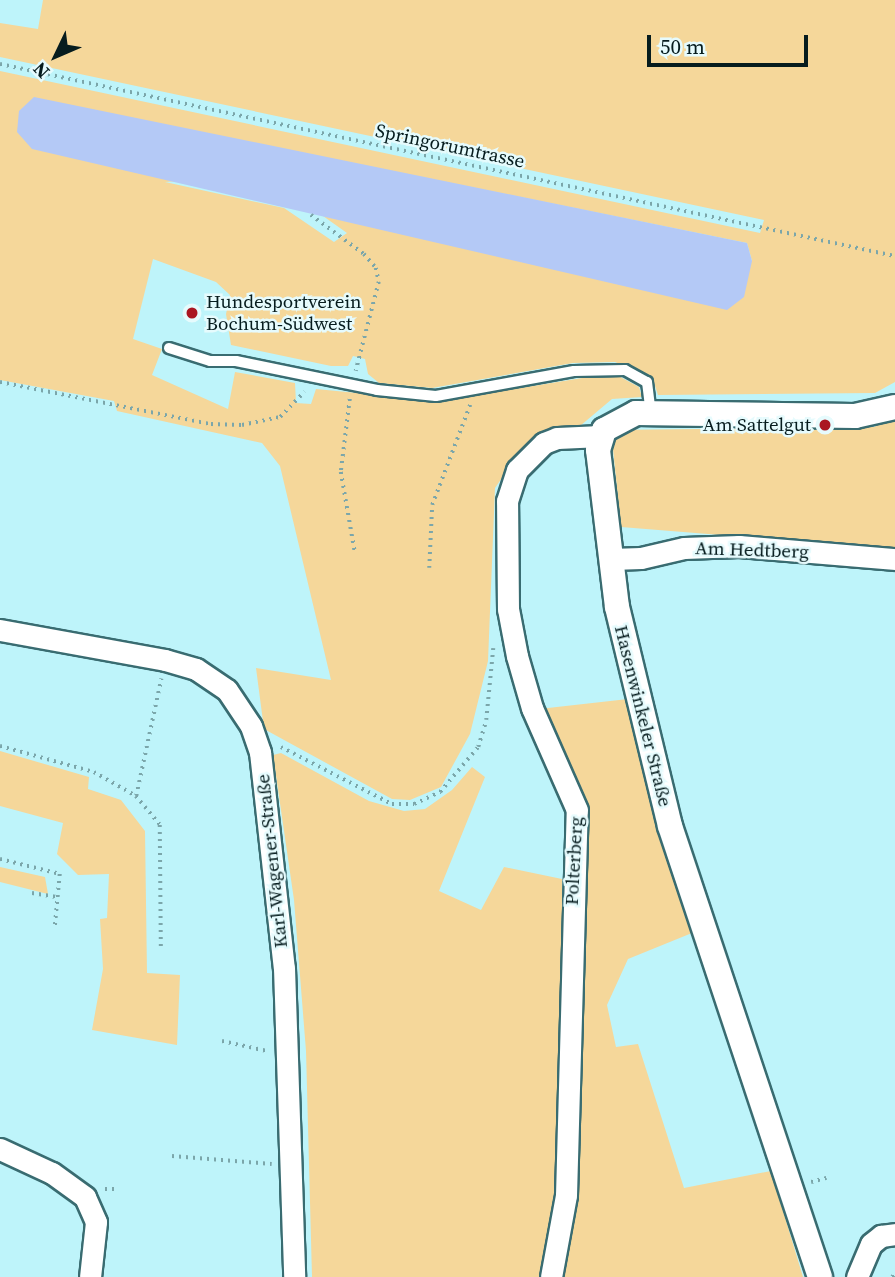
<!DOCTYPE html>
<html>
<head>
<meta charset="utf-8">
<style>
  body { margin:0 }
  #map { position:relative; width:895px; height:1277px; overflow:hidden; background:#bef4fa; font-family:"Source Serif 4",serif }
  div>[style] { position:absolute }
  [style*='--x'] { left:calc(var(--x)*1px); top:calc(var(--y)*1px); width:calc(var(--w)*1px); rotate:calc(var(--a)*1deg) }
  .green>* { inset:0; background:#f5d79a }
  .water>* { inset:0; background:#b4c9f6 }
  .path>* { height:3.5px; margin-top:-1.75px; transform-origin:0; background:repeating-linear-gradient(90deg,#7ba6aa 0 2px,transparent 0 7px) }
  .roads { filter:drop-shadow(2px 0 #396c71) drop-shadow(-2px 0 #396c71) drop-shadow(0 2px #396c71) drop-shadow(0 -2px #396c71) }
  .service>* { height:10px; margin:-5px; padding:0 5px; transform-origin:5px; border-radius:5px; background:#fff }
  .minor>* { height:21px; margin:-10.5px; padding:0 10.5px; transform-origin:10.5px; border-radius:10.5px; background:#fff }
  .tertiary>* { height:24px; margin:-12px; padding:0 12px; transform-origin:12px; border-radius:12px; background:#fff }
  .dots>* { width:19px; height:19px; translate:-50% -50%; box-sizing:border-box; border:4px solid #e6fbfd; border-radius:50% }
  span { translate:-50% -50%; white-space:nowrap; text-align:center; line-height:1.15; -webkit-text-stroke:5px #e6fbfd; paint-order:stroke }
  .street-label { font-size:19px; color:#061c1e }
  .poi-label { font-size:19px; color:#061c1e }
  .left { translate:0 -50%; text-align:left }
  .right { translate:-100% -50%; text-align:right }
  .north { position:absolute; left:21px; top:21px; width:70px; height:70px; -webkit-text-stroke:5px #e6fbfd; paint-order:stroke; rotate:226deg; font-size:19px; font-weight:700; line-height:28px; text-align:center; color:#061c1e }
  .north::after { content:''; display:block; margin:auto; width:24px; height:32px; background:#061c1e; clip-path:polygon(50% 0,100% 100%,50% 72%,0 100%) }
  .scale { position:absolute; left:647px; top:35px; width:161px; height:32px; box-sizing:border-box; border:4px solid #061c1e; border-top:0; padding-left:9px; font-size:21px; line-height:24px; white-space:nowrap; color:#061c1e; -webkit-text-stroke:5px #e6fbfd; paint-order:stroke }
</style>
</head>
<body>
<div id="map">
  <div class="green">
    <i style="clip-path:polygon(evenodd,43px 0,895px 0,895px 382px,875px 393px,658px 395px,652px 377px,615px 362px,573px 363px,432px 388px,379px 383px,368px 374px,365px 359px,353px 356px,348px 366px,331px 366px,231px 345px,226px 314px,230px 295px,216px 282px,153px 259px,133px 339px,162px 349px,152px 375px,228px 409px,235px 372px,295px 383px,296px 403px,311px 404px,316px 389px,439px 401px,613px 373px,639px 387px,642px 397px,612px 399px,580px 426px,550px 429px,522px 449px,495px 488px,488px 661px,470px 734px,441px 787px,410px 800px,392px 799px,264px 729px,256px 668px,331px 680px,280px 466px,262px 443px,117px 411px,114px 401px,0 380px,0 71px,760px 233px,764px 220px,0 57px,0 23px,38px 29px,43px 0,372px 167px,747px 243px,752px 261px,432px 240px,323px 216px,347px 233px,334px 242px,284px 208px,165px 182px,372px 167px)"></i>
    <i style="clip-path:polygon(895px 416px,895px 549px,621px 527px,611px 430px,874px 427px)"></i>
    <i style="clip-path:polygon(628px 699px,692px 933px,628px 959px,607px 1005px,616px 1047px,638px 1044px,684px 1188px,771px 1171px,803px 1277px,559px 1277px,566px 1263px,571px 1223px,588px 805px,539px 709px)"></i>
    <i style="clip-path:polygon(0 751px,89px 777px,88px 789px,121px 800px,145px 831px,147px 973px,180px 975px,177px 1045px,92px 1030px,103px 969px,100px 919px,107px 918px,109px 874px,78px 875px,57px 854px,63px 823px,0 806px)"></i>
    <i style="clip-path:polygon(281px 753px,369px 801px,404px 811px,425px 809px,452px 790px,472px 767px,485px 777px,439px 891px,481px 910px,504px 867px,562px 879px,564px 1056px,558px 1188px,551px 1257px,540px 1277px,312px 1277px,306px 1051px,294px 900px,273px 755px)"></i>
    <i style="clip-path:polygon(0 867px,45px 877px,48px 894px,0 882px)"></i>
  </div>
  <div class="water">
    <i style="clip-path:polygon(34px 97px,747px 243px,752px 261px,744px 297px,727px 310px,32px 149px,17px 132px,19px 111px)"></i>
  </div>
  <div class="path">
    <i style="--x:0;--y:64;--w:915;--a:12.11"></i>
    <i style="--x:311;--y:215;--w:66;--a:36.3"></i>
    <i style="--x:364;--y:254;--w:18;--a:49"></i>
    <i style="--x:376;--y:268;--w:14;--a:78"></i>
    <i style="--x:379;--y:282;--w:92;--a:104.5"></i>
    <i style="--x:0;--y:382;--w:215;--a:11.3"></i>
    <i style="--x:211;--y:424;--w:31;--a:2"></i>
    <i style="--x:242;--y:425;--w:39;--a:-12"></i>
    <i style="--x:280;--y:417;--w:35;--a:-46"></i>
    <i style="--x:350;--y:399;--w:74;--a:97"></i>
    <i style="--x:341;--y:472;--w:81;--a:80.1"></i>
    <i style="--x:429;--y:568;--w:63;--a:-87.3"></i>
    <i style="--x:432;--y:505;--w:107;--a:-69.2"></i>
    <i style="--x:0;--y:746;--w:98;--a:15.5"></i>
    <i style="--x:94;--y:772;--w:48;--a:29.7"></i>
    <i style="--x:136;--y:796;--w:38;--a:50"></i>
    <i style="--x:160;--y:825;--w:122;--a:89.5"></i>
    <i style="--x:281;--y:747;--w:125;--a:27.2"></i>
    <i style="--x:392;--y:804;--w:22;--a:0"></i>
    <i style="--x:414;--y:804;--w:29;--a:-25"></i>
    <i style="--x:440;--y:792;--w:59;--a:-49.8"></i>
    <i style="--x:478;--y:747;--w:28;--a:-73"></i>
    <i style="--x:486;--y:720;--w:72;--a:-84.4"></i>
    <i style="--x:136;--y:796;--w:120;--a:-77.9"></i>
    <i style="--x:0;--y:859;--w:62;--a:14"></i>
    <i style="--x:60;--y:874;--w:53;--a:95.4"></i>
    <i style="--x:32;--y:893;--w:25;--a:9"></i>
    <i style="--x:222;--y:1041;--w:46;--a:12.5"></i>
    <i style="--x:172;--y:1156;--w:100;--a:4.6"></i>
    <i style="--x:811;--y:1182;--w:16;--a:-15"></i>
    <i style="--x:105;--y:1189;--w:12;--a:0"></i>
    <i style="--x:892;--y:1277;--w:5;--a:-53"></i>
  </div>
  <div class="roads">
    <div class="service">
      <i style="--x:169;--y:348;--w:43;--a:17.6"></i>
      <i style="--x:210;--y:361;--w:26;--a:0"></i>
      <i style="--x:236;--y:361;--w:144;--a:11.6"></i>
      <i style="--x:377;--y:390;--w:59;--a:5.8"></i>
      <i style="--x:436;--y:396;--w:140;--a:-10.3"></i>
      <i style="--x:574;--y:371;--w:51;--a:-1.1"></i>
      <i style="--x:625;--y:370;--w:25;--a:29"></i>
      <i style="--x:647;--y:382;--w:31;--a:83"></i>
    </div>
    <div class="minor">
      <i style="--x:611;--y:559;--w:30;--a:-2"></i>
      <i style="--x:641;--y:558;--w:44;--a:-13.1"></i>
      <i style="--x:684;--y:548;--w:55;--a:-2.1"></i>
      <i style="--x:739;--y:546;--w:157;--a:4.8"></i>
      <i style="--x:0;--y:630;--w:168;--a:10.3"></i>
      <i style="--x:165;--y:660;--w:32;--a:16"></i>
      <i style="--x:196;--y:669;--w:37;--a:34"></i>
      <i style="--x:227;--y:690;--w:43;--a:56.3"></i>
      <i style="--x:251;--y:726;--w:28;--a:71"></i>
      <i style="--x:260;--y:752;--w:217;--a:83.7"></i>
      <i style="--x:284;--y:968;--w:309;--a:88.1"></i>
      <i style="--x:0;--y:1149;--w:57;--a:24.8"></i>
      <i style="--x:52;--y:1173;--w:41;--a:36"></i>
      <i style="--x:85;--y:1197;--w:27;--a:66"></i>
      <i style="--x:96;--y:1222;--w:55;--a:96.2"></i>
      <i style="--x:551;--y:1277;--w:83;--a:-79.6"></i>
      <i style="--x:566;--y:1195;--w:385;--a:-88.4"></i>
      <i style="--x:577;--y:810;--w:111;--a:-113.8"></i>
      <i style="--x:532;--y:708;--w:54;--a:-106.1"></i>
      <i style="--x:517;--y:656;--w:48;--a:-100.8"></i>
      <i style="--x:508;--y:609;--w:108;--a:-90.5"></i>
      <i style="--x:507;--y:501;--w:33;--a:-72"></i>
      <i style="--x:517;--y:470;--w:38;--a:-45"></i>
      <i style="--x:544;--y:443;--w:14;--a:-21"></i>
      <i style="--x:557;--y:438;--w:44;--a:-2.6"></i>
      <i style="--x:857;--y:1277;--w:36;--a:-67"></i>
      <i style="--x:871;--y:1244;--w:13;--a:-39"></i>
      <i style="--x:881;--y:1236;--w:14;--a:-8"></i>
    </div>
    <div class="tertiary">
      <i style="--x:820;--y:1277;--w:475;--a:-108.4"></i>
      <i style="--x:670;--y:826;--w:225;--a:-103.6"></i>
      <i style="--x:617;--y:607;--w:158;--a:-96.9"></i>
      <i style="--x:598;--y:450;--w:21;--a:-73"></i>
      <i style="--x:604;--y:430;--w:36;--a:-28"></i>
      <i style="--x:636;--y:413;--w:219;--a:0.8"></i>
      <i style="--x:855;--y:416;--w:41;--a:-12.7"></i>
    </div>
  </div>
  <div class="dots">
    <i style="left:192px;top:313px;background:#aa1621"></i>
    <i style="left:825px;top:425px;background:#aa1621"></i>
  </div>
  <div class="street-label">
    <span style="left:450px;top:146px;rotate:12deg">Springorumtrasse</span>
    <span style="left:752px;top:550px;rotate:2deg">Am Hedtberg</span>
    <span style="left:643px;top:716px;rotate:76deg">Hasenwinkeler Straße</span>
    <span style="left:272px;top:861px;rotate:-96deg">Karl-Wagener-Straße</span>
    <span style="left:574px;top:861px;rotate:-87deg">Polterberg</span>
  </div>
  <div class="poi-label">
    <span class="left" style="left:206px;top:313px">Hundesportverein<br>Bochum-Südwest</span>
    <span class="right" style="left:811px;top:425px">Am Sattelgut</span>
  </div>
  <div class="north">N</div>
  <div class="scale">50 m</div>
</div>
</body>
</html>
